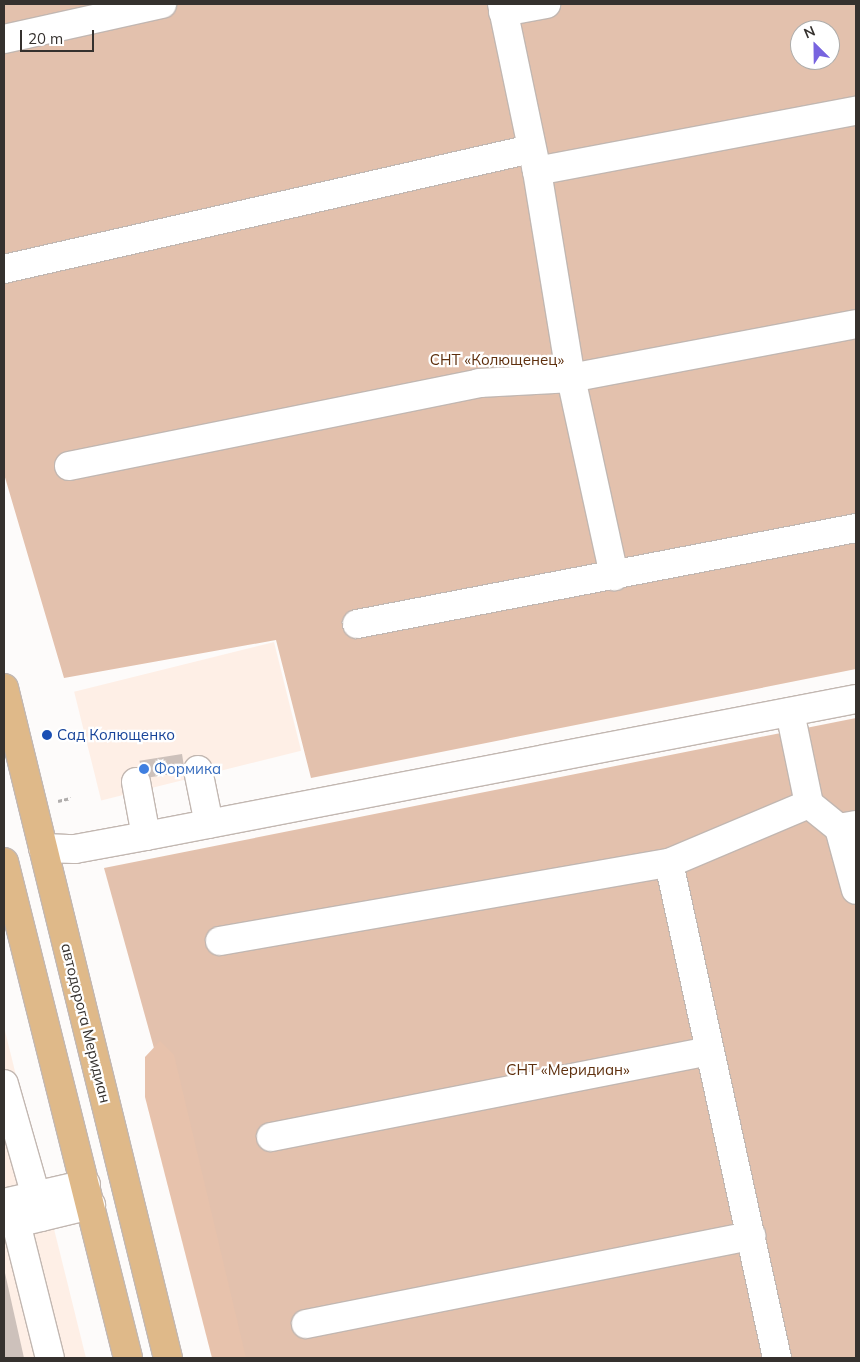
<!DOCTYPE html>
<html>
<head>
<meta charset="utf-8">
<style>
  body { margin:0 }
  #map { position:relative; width:860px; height:1362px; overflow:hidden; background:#fdfbfa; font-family:Mulish,sans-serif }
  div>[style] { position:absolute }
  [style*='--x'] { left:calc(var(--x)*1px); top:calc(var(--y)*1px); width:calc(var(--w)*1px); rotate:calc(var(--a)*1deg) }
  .built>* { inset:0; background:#feefe6; transform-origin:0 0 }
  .green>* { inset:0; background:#e3c1ad }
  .forest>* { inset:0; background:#e7c2ac }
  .building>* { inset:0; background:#cdc1bb; transform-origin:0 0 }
  .path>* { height:3px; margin-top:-1.5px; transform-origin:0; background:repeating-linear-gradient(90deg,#b0adac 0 4px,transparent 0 6.5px) }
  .roads { filter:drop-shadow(1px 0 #c2b7b1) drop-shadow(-1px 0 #c2b7b1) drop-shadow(0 1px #c2b7b1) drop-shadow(0 -1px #c2b7b1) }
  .minor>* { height:28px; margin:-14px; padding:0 14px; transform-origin:14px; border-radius:14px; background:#fff }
  .major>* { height:28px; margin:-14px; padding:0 14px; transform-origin:14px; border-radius:14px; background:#dfb989 }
  .dots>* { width:14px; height:14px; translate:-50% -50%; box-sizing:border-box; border:2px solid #fff; border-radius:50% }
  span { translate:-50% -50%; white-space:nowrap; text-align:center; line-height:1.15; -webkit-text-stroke:4.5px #fff; paint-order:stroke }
  .park-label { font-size:15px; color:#5e2f0d }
  .transit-label { font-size:15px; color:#164399 }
  .left { translate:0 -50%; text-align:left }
  .shop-label { font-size:15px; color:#366cbe }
  .street-label { font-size:15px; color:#35312e }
  .frame { position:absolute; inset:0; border:5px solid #35312e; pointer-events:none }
  .north { position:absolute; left:790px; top:20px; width:50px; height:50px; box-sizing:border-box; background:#fff; border:1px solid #aeadab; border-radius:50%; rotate:337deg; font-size:14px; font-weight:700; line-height:20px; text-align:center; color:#35312e }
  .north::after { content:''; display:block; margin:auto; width:18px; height:22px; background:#7864df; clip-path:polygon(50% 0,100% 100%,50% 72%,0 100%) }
  .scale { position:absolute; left:20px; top:30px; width:74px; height:22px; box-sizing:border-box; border:2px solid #35312e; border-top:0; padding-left:6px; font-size:15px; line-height:18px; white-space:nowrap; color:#35312e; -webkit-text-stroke:4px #fff; paint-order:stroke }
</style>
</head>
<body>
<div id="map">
  <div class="built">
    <i style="left:274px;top:642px;width:112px;height:206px;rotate:76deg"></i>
    <i style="clip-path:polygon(4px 1027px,86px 1358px,4px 1358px)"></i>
  </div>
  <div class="green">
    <i style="clip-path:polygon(evenodd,4px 4px,856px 4px,856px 669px,311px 778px,276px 640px,64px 678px,4px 474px,4px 4px,800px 30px,830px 30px,830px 60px,800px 60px,800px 30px)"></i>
    <i style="clip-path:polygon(856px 718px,856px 1358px,240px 1358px,104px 868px)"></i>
  </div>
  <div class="forest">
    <i style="clip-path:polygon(160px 1041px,174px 1055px,246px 1358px,212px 1358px,145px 1097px,145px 1057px)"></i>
  </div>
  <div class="building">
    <i style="left:182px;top:754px;width:18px;height:43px;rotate:81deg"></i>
    <i style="clip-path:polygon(4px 1273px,5px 1273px,24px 1358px,4px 1358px)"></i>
  </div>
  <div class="path">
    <i style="--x:58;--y:801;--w:13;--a:-13"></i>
  </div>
  <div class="roads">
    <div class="minor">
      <i style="--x:502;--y:4;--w:171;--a:78.2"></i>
      <i style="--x:537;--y:171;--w:210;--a:80.7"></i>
      <i style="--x:571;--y:378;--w:203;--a:77.7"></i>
      <i style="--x:503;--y:12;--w:44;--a:-10.5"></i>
      <i style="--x:4;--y:39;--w:162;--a:-12.5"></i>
      <i style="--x:537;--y:171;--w:325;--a:-10.7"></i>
      <i style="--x:4;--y:269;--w:540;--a:-12.83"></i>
      <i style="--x:69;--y:466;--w:418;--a:-11.4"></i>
      <i style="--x:479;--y:383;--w:92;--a:-3.1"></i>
      <i style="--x:571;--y:378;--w:290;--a:-10.7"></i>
      <i style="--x:357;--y:624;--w:508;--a:-10.89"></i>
      <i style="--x:790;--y:712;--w:94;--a:78.3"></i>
      <i style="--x:198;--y:770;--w:55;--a:78.5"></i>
      <i style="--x:136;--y:782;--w:55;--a:79.5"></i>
      <i style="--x:839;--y:828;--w:64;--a:74.7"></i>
      <i style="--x:43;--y:848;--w:32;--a:2"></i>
      <i style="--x:75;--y:849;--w:72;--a:-10.4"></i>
      <i style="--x:146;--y:836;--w:723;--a:-10.92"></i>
      <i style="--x:669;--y:863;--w:507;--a:77.69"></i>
      <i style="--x:220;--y:941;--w:456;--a:-9.9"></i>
      <i style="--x:669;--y:863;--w:152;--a:-22.9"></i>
      <i style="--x:809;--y:804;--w:38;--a:39"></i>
      <i style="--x:839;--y:828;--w:17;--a:-10"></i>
      <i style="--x:4;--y:1084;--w:138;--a:74.1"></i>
      <i style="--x:271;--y:1137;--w:447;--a:-11.1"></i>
      <i style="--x:4;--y:1203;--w:84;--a:-13"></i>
      <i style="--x:25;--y:1221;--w:68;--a:-13.6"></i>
      <i style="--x:16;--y:1223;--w:139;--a:75.9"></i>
      <i style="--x:306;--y:1324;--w:454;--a:-11.2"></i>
    </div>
    <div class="major">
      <i style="--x:4;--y:688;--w:690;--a:76.25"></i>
      <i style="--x:4;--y:862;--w:511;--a:75.96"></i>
    </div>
  </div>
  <div class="dots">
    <i style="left:47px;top:735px;background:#1a4fb4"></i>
    <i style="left:144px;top:769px;background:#3f7fe0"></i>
  </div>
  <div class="park-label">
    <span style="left:497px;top:360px">СНТ «Колющенец»</span>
    <span style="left:568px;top:1070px">СНТ «Меридиан»</span>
  </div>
  <div class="transit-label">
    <span class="left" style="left:57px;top:735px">Сад Колющенко</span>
  </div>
  <div class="shop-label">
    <span class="left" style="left:154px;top:769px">Формика</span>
  </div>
  <div class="street-label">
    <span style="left:86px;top:1023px;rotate:76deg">автодорога Меридиан</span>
  </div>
  <div class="frame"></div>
  <div class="north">N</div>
  <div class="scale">20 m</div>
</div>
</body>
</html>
